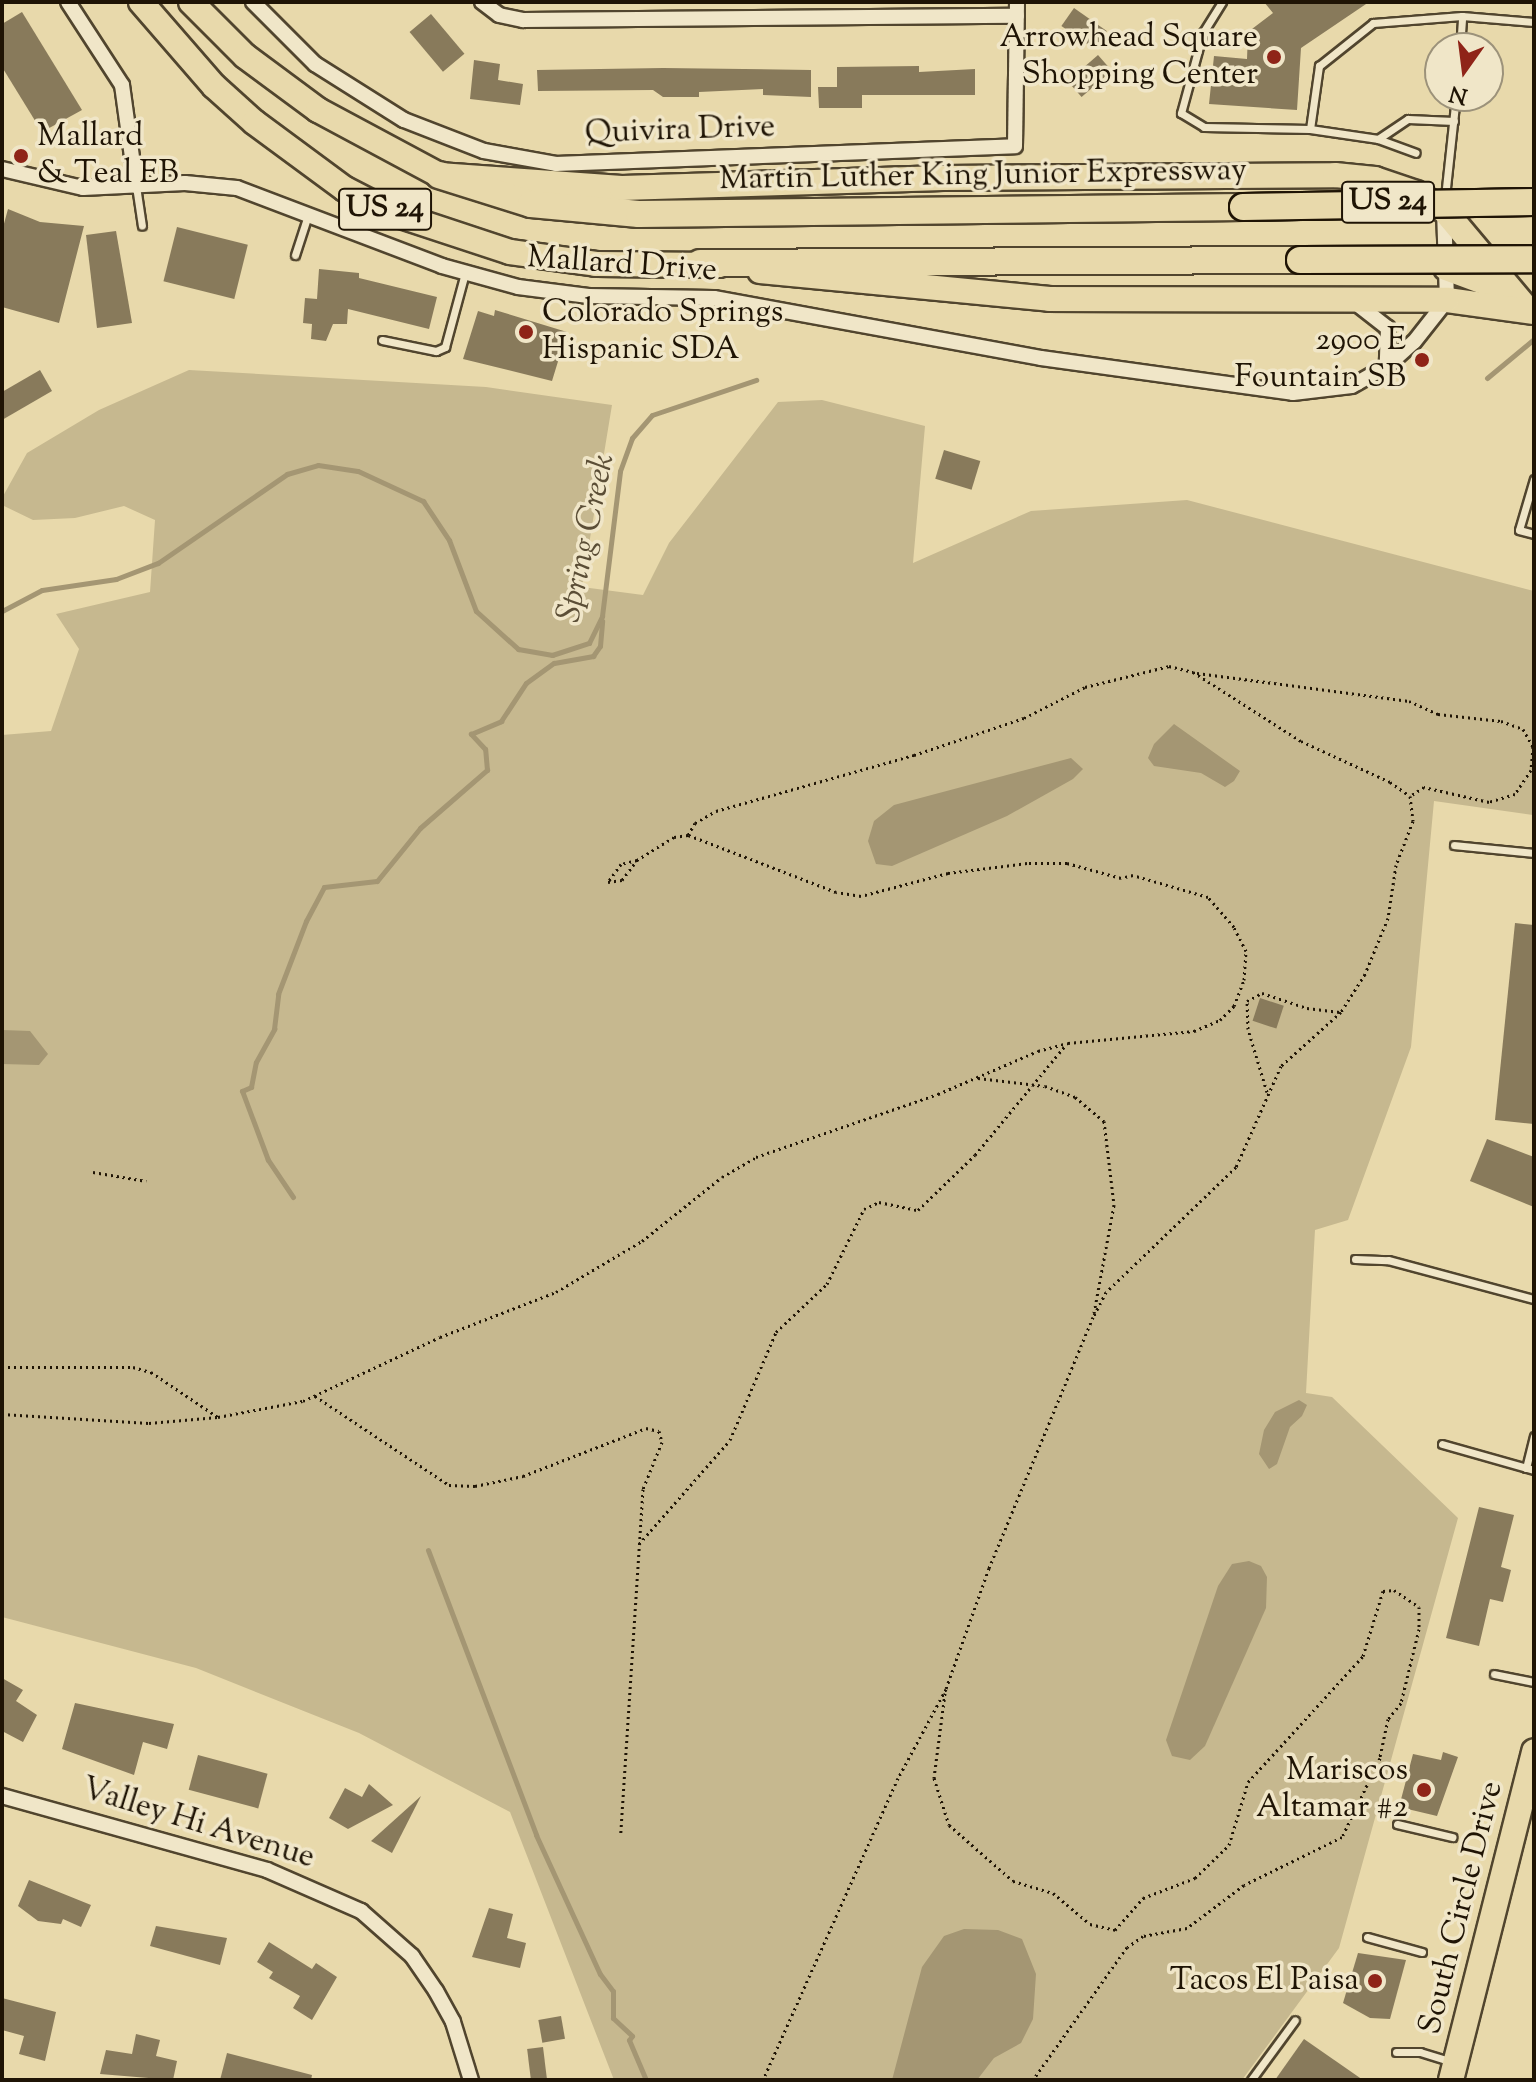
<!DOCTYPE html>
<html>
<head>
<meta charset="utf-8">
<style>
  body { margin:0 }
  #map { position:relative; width:1536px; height:2082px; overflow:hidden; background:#e8d9ab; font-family:"Sorts Mill Goudy",serif }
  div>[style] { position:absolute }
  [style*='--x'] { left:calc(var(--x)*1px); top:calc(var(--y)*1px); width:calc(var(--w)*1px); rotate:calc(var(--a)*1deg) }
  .green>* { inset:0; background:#c6b88f }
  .water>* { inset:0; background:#a49673 }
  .stream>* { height:5px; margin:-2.5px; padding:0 2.5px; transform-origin:2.5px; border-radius:2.5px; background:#a49673 }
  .building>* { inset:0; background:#887a5b; transform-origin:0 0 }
  .path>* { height:3px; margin-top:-1.5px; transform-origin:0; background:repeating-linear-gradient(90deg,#1f1405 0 2px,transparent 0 6px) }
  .roads { filter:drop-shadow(2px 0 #51452e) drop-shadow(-2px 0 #51452e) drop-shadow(0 2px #51452e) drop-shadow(0 -2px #51452e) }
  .service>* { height:7px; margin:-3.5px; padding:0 3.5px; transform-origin:3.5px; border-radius:3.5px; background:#f0e6c8 }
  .minor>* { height:14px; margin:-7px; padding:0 7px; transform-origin:7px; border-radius:7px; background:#f0e6c8 }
  .primary>* { height:24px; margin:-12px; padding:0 12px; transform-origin:12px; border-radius:12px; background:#e8d9ab }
  .trunk>* { height:24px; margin:-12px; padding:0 12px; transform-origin:12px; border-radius:12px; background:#e8d9ab }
  .motorway>* { height:26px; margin:-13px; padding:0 13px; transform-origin:13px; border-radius:13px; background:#e8d9ab }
  .bridges { filter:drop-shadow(2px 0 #1f1405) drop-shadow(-2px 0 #1f1405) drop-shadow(0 2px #1f1405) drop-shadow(0 -2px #1f1405) }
  .motorway-bridge>* { height:26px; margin:-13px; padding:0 13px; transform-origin:13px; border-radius:13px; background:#e8d9ab }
  .dots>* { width:22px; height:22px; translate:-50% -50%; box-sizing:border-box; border:4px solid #f0e6c8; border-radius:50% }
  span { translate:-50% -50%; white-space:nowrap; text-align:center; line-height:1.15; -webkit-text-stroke:7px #f0e6c8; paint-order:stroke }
  .shield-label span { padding:2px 6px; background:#f0e6c8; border:2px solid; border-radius:6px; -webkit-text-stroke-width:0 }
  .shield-label { font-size:30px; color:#1f1405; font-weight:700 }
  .poi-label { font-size:32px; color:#1f1405 }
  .right { translate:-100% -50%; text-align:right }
  .left { translate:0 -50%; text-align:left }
  .street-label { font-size:32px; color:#1f1405 }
  .water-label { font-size:34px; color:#5b4e36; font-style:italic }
  .frame { position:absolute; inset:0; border:4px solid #1f1405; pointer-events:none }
  .north { position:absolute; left:1424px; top:32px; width:80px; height:80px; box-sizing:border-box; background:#f0e6c8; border:2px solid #9c927a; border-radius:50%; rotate:194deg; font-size:22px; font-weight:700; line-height:32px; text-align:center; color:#1f1405 }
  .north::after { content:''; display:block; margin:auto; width:28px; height:36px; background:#8f2418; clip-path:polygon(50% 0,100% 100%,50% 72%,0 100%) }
</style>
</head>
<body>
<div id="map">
  <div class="green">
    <i style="clip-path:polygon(189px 370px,486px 387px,612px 405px,582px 587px,643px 595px,669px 543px,778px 402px,822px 400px,925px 426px,913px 563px,1031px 511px,1187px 500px,1534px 591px,1533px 815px,1434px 801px,1411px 1047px,1348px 1220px,1315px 1230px,1306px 1393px,1332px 1397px,1458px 1518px,1339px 1948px,1242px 2080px,614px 2080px,510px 1812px,359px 1733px,196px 1668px,2px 1617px,2px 735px,51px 731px,79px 649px,56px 614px,150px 592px,155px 520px,124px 506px,75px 518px,33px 520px,2px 505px,2px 498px,27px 453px,99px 410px)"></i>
  </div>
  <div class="water">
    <i style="clip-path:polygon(1174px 724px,1240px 771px,1234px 781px,1225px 787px,1201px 773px,1154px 766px,1148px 758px,1154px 744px)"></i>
    <i style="clip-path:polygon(1071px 758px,1083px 769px,1073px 779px,1007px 816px,892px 866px,876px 864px,868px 841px,874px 821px,894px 805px)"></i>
    <i style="clip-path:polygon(2px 1030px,30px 1031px,48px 1054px,39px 1065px,2px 1064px)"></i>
    <i style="clip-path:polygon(1299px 1400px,1307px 1405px,1302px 1416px,1290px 1427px,1277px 1464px,1269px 1469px,1259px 1454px,1264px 1430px,1275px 1412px)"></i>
    <i style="clip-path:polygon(1249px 1561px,1261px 1566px,1267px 1577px,1266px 1608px,1205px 1746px,1190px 1760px,1172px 1756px,1166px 1740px,1218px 1586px,1232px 1564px)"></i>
    <i style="clip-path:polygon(964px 1929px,998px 1930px,1022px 1939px,1036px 1974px,1033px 2019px,1021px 2043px,994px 2058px,977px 2080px,892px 2080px,922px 1967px,944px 1936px)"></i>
  </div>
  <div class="stream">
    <i style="--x:1487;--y:378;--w:61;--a:-39.7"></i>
    <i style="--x:2;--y:611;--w:45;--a:-27.7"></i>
    <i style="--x:42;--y:590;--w:75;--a:-8.5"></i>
    <i style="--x:116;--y:579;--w:45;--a:-20.9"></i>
    <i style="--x:158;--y:563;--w:157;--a:-34.6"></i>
    <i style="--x:287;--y:474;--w:32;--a:-16"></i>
    <i style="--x:318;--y:465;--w:40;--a:8.5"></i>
    <i style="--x:358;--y:471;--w:72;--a:24.8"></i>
    <i style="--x:423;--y:501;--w:47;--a:56.3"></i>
    <i style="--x:449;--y:540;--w:76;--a:69.2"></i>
    <i style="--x:476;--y:611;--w:57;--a:42.1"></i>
    <i style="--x:518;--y:649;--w:35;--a:10"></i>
    <i style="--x:552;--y:655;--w:39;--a:-18"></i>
    <i style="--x:589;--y:643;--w:30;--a:-64"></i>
    <i style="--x:602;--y:616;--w:146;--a:-82.9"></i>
    <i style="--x:620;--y:471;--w:35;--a:-70"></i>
    <i style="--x:632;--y:438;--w:30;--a:-49"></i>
    <i style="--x:652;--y:415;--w:110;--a:-18.6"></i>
    <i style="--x:293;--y:1197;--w:45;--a:-124"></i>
    <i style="--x:268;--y:1160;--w:74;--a:-110.6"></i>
    <i style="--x:242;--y:1091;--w:10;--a:-24"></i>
    <i style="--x:251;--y:1087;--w:25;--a:-79"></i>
    <i style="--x:256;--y:1062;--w:38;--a:-61"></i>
    <i style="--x:274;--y:1029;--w:35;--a:-83"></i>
    <i style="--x:278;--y:994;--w:78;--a:-69"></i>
    <i style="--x:306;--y:921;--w:38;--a:-62"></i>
    <i style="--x:324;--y:887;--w:53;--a:-6.5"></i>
    <i style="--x:377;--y:881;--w:68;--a:-50.9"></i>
    <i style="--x:420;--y:828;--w:89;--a:-40.9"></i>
    <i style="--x:487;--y:770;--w:21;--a:-95"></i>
    <i style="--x:485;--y:749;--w:21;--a:-133"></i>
    <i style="--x:471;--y:734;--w:33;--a:-23"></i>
    <i style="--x:501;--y:721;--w:45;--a:-56.7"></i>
    <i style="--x:526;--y:683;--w:34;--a:-36"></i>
    <i style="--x:554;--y:663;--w:40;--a:-10"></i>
    <i style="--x:593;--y:656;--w:12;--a:-55"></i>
    <i style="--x:600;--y:646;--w:25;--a:-85"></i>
    <i style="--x:428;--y:1550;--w:305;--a:69.2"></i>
    <i style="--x:536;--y:1835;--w:153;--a:65.3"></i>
    <i style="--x:600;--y:1974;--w:21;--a:53"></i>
    <i style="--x:613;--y:1991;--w:27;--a:90"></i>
    <i style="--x:613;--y:2018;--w:26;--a:43"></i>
    <i style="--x:632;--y:2036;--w:5;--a:127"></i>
    <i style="--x:629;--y:2040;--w:43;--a:67"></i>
  </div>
  <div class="building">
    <i style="clip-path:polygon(1264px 2px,1369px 2px,1301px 48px,1297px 110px,1209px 104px,1214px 56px,1247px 59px,1248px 32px,1273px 13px)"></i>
    <i style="left:1074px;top:8px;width:40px;height:22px;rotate:35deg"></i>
    <i style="clip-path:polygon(22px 12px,82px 110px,42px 132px,2px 67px,2px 24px)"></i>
    <i style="left:431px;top:14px;width:52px;height:28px;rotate:50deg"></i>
    <i style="left:1098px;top:55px;width:21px;height:40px;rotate:49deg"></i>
    <i style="clip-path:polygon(474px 60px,500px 64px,498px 80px,523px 84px,520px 105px,470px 99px)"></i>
    <i style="clip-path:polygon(919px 66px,919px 72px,975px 69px,975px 95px,862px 95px,862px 108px,819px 108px,818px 87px,837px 87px,837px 67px)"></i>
    <i style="clip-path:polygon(663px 68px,811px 70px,811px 97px,763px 95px,763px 89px,699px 92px,699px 97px,663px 97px,653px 90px,538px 91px,537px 70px)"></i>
    <i style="clip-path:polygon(8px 209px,40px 222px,84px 226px,59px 323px,2px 307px,2px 231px)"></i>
    <i style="left:177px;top:227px;width:73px;height:56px;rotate:14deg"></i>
    <i style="clip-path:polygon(116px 231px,132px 323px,97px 328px,86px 235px)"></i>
    <i style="clip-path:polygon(319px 269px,359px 273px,359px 278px,437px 297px,429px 329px,348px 309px,347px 324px,333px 324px,326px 341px,311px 339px,312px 324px,303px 323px,305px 298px,317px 299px)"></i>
    <i style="clip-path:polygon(495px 310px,567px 332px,552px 381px,463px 359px,478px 311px,494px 316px)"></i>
    <i style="clip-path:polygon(40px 370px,52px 391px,2px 420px,2px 392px)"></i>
    <i style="left:944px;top:450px;width:38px;height:30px;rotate:17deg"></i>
    <i style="clip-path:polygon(1515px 923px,1534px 925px,1534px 1124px,1495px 1120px)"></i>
    <i style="left:1260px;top:998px;width:25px;height:24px;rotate:18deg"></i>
    <i style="clip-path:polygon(1487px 1139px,1534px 1157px,1534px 1207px,1470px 1181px)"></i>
    <i style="clip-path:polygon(1479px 1507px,1514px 1515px,1501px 1567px,1511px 1570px,1503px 1602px,1490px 1599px,1479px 1646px,1446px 1638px)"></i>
    <i style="clip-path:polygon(2px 1678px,23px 1690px,16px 1701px,37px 1715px,23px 1742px,2px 1731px)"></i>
    <i style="clip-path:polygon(75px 1703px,174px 1724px,167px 1749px,143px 1742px,134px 1775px,62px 1749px)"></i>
    <i style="clip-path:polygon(1443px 1752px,1458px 1757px,1437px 1816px,1399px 1807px,1413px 1754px,1441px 1760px)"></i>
    <i style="left:198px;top:1755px;width:72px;height:36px;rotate:15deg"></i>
    <i style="clip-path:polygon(369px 1784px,393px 1805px,348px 1829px,329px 1818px,345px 1788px,362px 1797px)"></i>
    <i style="clip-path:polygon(421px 1796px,392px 1853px,371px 1841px)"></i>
    <i style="clip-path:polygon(29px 1880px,91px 1905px,81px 1927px,63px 1919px,61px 1924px,38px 1921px,18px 1906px)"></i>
    <i style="clip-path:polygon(489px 1908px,513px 1914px,507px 1938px,526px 1943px,520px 1968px,472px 1957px)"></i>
    <i style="clip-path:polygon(156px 1926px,227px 1938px,220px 1965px,150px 1946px)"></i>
    <i style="clip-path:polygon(269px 1942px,312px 1969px,316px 1963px,337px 1977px,312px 2020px,293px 2008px,300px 1996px,269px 1978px,273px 1972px,257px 1962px)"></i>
    <i style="clip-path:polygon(1358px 1953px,1406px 1960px,1390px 2019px,1370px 2018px,1343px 2003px)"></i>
    <i style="clip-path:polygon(2px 1998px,56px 2012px,45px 2061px,19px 2054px,24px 2036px,2px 2030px)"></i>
    <i style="left:561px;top:2016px;width:23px;height:23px;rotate:80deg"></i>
    <i style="clip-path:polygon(136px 2034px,160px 2040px,156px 2056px,177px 2061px,173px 2080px,100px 2074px,106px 2050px,132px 2054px)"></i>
    <i style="clip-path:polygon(1304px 2039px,1363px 2080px,1275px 2080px)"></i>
    <i style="left:543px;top:2047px;width:33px;height:16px;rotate:83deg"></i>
    <i style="clip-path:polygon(227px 2053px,312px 2075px,311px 2080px,220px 2080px)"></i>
  </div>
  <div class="path">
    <i style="--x:1197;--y:673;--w:214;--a:7.5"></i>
    <i style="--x:1409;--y:701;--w:32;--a:24"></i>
    <i style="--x:1438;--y:714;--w:63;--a:6.3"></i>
    <i style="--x:1501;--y:721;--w:23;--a:20"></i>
    <i style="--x:1523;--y:729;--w:21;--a:61"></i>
    <i style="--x:1533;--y:747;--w:23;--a:95"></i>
    <i style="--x:1531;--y:770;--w:29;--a:124"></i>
    <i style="--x:1515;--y:794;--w:27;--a:163"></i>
    <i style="--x:1489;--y:802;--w:67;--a:-167"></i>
    <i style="--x:1424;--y:787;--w:17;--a:147"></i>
    <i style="--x:688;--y:835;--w:14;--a:-60"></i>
    <i style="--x:695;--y:823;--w:24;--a:-30"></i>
    <i style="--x:716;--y:811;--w:206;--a:-15.8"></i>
    <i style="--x:914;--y:755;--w:116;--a:-18.6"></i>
    <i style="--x:1024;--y:718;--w:68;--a:-26.9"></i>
    <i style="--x:1085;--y:687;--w:87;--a:-14"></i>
    <i style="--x:1169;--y:666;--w:25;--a:14"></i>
    <i style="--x:1193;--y:672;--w:128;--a:32.6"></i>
    <i style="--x:1301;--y:741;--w:98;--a:24.7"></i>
    <i style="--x:1390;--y:782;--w:24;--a:35"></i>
    <i style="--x:1410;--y:796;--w:25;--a:83"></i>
    <i style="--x:1413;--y:821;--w:47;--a:111.1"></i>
    <i style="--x:1396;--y:865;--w:54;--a:98.6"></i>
    <i style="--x:1388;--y:918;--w:61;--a:112.3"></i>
    <i style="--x:1365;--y:974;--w:45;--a:122.3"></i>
    <i style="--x:1341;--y:1012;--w:81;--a:138"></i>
    <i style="--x:1281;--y:1066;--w:111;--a:114"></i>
    <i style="--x:1236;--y:1167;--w:180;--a:136.1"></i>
    <i style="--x:1106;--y:1292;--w:28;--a:117"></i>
    <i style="--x:1093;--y:1317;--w:272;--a:112.5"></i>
    <i style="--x:989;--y:1568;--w:128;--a:109.6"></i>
    <i style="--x:946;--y:1689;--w:101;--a:118.3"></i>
    <i style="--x:898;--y:1778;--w:331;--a:114.1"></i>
    <i style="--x:978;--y:1078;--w:67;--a:6.8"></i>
    <i style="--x:1045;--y:1086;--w:32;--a:20"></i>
    <i style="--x:1075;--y:1097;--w:38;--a:40"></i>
    <i style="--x:1104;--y:1121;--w:85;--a:83.2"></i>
    <i style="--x:1114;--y:1205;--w:110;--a:100.5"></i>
    <i style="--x:1267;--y:1092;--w:66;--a:-106.8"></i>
    <i style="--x:1248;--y:1029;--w:28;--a:-92"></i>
    <i style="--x:1247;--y:1001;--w:17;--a:-28"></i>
    <i style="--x:1262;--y:993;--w:47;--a:18.4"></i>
    <i style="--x:1307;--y:1008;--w:33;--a:7"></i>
    <i style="--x:93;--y:1172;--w:54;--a:9.6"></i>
    <i style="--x:2;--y:1367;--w:131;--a:0"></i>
    <i style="--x:133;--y:1367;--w:19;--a:16"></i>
    <i style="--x:151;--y:1372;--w:81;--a:33.9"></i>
    <i style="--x:218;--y:1417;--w:86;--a:-10.7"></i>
    <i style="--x:303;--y:1401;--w:151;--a:-25"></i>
    <i style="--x:440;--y:1337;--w:124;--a:-21.2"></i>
    <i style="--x:556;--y:1292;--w:100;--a:-30.7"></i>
    <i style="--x:642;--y:1241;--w:102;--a:-38.7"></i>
    <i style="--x:722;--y:1177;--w:39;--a:-30"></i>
    <i style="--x:756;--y:1157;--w:193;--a:-19.1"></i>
    <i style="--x:938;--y:1094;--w:109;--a:-23.3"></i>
    <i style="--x:1038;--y:1051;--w:31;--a:-15"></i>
    <i style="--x:1068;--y:1043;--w:127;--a:-5.4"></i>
    <i style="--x:1194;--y:1031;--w:28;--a:-23"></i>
    <i style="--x:1220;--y:1020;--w:20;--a:-45"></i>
    <i style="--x:1234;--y:1006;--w:28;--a:-69"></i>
    <i style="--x:1244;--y:980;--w:29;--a:-86"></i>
    <i style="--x:1246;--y:951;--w:27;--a:-117"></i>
    <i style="--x:1234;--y:927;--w:40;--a:-131"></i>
    <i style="--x:1208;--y:897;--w:78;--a:-163.7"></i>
    <i style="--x:1133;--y:875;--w:12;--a:166"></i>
    <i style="--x:1121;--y:878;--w:56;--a:-164.5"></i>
    <i style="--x:1067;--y:863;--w:40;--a:180"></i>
    <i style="--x:1027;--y:863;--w:80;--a:172.8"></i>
    <i style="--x:948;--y:873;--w:90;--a:165.2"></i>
    <i style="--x:861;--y:896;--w:25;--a:-171"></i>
    <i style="--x:836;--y:892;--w:159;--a:-158.9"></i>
    <i style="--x:688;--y:835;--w:14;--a:172"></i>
    <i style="--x:674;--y:837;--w:44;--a:148.1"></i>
    <i style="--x:637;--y:860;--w:16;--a:166"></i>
    <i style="--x:621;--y:864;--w:22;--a:126"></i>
    <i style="--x:608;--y:882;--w:14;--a:-8"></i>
    <i style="--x:622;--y:880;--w:25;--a:-53"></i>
    <i style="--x:315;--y:1396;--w:161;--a:33.6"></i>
    <i style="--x:449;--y:1485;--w:26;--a:2"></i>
    <i style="--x:475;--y:1486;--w:49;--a:-11.8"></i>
    <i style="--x:523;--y:1476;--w:132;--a:-21.3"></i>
    <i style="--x:646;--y:1428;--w:13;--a:13"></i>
    <i style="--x:659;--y:1431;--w:11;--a:75"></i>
    <i style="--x:662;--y:1442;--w:51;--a:112"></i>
    <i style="--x:643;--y:1489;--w:345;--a:93.7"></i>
    <i style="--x:2;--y:1414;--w:147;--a:3.5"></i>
    <i style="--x:149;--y:1423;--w:69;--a:-5"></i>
    <i style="--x:639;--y:1544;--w:138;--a:-48.8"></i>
    <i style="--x:730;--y:1440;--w:117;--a:-66.9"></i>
    <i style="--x:776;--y:1332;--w:70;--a:-43.3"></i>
    <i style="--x:827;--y:1284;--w:84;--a:-63.7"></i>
    <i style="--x:864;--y:1209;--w:17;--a:-25"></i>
    <i style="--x:879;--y:1202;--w:40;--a:12"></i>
    <i style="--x:918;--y:1210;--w:79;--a:-44"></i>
    <i style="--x:975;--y:1155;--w:141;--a:-50.5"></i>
    <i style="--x:945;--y:1693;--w:86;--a:97.4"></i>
    <i style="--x:934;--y:1778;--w:49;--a:72.3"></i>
    <i style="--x:949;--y:1825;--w:85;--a:41.2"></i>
    <i style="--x:1013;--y:1881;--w:42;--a:16.7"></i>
    <i style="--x:1053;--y:1893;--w:48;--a:40"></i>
    <i style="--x:1090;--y:1924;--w:26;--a:13"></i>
    <i style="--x:1115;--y:1930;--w:43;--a:-48.8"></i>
    <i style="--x:1143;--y:1898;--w:56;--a:-21"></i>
    <i style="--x:1195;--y:1878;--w:47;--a:-44.1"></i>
    <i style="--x:1229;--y:1845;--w:66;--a:-73.2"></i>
    <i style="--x:1248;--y:1782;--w:171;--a:-47.6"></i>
    <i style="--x:1363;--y:1656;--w:68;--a:-72.9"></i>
    <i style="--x:1383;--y:1591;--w:11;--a:-5"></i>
    <i style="--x:1394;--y:1590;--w:30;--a:34"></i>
    <i style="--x:1419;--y:1607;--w:22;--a:90"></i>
    <i style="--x:1419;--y:1629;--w:76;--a:103.7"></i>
    <i style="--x:1401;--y:1703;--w:21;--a:129"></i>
    <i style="--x:1388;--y:1719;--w:40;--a:102"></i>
    <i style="--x:1380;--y:1758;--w:88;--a:115.7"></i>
    <i style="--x:1342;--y:1837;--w:109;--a:153.9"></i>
    <i style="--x:1244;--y:1885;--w:71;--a:143"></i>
    <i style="--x:1187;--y:1928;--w:45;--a:169.7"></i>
    <i style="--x:1143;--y:1936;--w:19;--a:145"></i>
    <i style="--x:1127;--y:1947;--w:163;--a:125.3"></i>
  </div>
  <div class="roads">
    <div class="service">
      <i style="--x:1222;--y:2;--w:36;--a:122"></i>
      <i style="--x:1203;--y:32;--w:84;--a:105.2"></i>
      <i style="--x:1181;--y:113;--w:27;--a:31"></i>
      <i style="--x:1204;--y:127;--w:106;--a:1.1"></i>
      <i style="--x:1310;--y:129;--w:69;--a:8.4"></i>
      <i style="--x:1378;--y:139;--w:40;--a:20.2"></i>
      <i style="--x:1460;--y:48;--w:32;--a:-86"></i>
      <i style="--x:1462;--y:16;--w:72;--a:4.8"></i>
      <i style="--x:1310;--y:129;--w:64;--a:-81.9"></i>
      <i style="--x:1319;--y:66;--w:69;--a:-38.5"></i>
      <i style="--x:1373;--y:23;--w:89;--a:-4.5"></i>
      <i style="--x:1378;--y:139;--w:36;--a:-34"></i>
      <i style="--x:1408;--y:119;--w:46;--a:2.5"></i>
      <i style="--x:136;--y:186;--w:40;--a:81.5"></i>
      <i style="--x:1445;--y:197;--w:102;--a:-83.8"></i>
      <i style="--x:295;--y:255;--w:42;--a:-72"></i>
      <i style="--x:382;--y:340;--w:55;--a:11.5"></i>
      <i style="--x:436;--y:351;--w:10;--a:-24"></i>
      <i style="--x:445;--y:347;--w:77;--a:-74.9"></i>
      <i style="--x:1534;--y:479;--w:53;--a:106.4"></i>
      <i style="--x:1519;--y:530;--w:16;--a:15"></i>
      <i style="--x:1454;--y:845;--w:80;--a:5.7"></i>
      <i style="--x:1355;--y:1259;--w:33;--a:2"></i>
      <i style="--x:1388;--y:1260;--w:151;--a:15"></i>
      <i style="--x:1442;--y:1444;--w:96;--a:15.8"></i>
      <i style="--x:1526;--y:1468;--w:33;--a:-76"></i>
      <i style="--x:1494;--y:1674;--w:41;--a:11.3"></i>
      <i style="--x:1397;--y:1824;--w:57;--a:13.3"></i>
      <i style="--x:1367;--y:1937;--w:57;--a:15.3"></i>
      <i style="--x:1396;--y:2052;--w:24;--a:0"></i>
      <i style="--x:1420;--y:2052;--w:31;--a:17"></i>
      <i style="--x:1251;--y:2080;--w:74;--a:-53.7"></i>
    </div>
    <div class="minor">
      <i style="--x:68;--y:2;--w:99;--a:57"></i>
      <i style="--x:122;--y:85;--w:102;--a:82.1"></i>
      <i style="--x:253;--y:2;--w:88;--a:45"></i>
      <i style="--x:315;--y:64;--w:105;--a:32.2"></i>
      <i style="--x:404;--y:120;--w:86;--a:21.2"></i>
      <i style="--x:484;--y:151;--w:73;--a:10.2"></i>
      <i style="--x:556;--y:164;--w:459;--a:-2.2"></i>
      <i style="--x:1015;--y:146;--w:144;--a:-89.2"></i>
      <i style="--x:482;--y:2;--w:21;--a:37"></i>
      <i style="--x:499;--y:15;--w:25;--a:12"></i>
      <i style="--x:523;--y:20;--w:494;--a:-0.5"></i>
      <i style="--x:2;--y:169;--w:83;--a:13.2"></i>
      <i style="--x:83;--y:188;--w:102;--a:-2.8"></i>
      <i style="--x:185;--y:183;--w:52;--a:5.5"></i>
      <i style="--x:237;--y:188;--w:219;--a:20.8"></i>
      <i style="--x:442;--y:266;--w:79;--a:15.4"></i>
      <i style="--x:518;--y:287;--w:71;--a:7.3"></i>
      <i style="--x:588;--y:296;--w:126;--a:0.9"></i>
      <i style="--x:714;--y:298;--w:332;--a:10.4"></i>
      <i style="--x:1041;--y:358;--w:254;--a:7.9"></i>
      <i style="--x:1293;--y:393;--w:59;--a:-6.8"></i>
      <i style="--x:1352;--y:386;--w:40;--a:-29.7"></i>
      <i style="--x:1387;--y:366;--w:36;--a:-42"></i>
      <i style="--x:1414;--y:342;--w:53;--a:-51.8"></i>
      <i style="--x:1447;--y:300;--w:89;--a:-91.9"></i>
      <i style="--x:1357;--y:304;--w:39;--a:38"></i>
      <i style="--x:1388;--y:328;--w:38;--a:92"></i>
      <i style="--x:2;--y:1796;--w:275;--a:15.6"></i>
      <i style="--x:267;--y:1870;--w:103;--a:23.6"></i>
      <i style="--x:361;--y:1911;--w:68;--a:41.4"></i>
      <i style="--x:412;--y:1956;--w:42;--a:55.6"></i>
      <i style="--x:436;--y:1991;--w:35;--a:61"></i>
      <i style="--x:453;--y:2022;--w:61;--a:72.8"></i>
    </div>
    <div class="primary">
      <i style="--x:1444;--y:210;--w:129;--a:50"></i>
      <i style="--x:1446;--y:268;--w:69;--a:20.3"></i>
      <i style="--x:1447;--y:300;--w:88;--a:7.9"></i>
      <i style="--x:1451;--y:2080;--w:339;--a:-75.8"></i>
    </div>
    <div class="trunk">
      <i style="--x:141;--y:2;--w:111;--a:49"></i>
      <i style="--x:214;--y:86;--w:54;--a:42"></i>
      <i style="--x:254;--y:122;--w:113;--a:36.4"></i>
      <i style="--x:345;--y:189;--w:53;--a:27.1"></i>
      <i style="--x:392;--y:213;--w:124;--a:18.3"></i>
      <i style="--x:510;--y:252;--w:87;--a:7.9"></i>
      <i style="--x:596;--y:264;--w:123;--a:0.5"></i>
      <i style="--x:191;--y:2;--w:76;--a:45"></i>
      <i style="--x:245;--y:56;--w:91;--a:36.5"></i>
      <i style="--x:318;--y:110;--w:137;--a:28.2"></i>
      <i style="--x:439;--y:175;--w:183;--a:4.1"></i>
      <i style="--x:622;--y:188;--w:321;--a:-1.8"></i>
      <i style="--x:943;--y:178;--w:392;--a:-0.4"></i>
      <i style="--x:1335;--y:175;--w:40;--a:5.7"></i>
      <i style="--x:1375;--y:179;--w:43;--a:18.9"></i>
      <i style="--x:1416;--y:193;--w:28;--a:32"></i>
      <i style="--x:760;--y:271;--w:291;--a:5.5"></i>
      <i style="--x:1050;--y:299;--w:397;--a:0.1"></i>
    </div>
    <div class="motorway">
      <i style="--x:439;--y:175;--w:96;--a:17.5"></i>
      <i style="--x:531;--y:204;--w:108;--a:5.3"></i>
      <i style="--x:639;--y:214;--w:604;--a:-0.66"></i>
      <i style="--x:700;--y:263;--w:600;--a:-0.29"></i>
    </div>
  </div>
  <div class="bridges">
    <div class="motorway-bridge">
      <i style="--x:1243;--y:207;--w:291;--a:-1"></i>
      <i style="--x:1300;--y:260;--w:234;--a:-0.2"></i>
    </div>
  </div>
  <div class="dots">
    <i style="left:1274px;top:57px;background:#8f2418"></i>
    <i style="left:21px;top:156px;background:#8f2418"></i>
    <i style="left:526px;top:332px;background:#8f2418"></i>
    <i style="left:1422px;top:360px;background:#8f2418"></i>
    <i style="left:1424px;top:1790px;background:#8f2418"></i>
    <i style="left:1375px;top:1981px;background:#8f2418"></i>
  </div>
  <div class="shield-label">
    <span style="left:1388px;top:202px">US 24</span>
    <span style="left:385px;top:209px">US 24</span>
  </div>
  <div class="poi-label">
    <span class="right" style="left:1258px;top:57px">Arrowhead Square<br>Shopping Center</span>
    <span class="left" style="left:37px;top:156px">Mallard<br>&amp; Teal EB</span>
    <span class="left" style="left:542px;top:332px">Colorado Springs<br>Hispanic SDA</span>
    <span class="right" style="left:1406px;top:360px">2900 E<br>Fountain SB</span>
    <span class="right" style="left:1408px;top:1790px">Mariscos<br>Altamar #2</span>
    <span class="right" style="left:1359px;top:1981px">Tacos El Paisa</span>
  </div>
  <div class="street-label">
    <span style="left:680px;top:131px;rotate:-2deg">Quivira Drive</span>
    <span style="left:983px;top:176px;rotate:-1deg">Martin Luther King Junior Expressway</span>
    <span style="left:622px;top:265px;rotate:4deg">Mallard Drive</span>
    <span style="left:198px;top:1824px;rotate:17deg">Valley Hi Avenue</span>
    <span style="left:1462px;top:1908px;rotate:-76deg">South Circle Drive</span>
  </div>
  <div class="water-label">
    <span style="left:587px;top:538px;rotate:-78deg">Spring Creek</span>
  </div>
  <div class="frame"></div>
  <div class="north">N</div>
</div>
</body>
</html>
